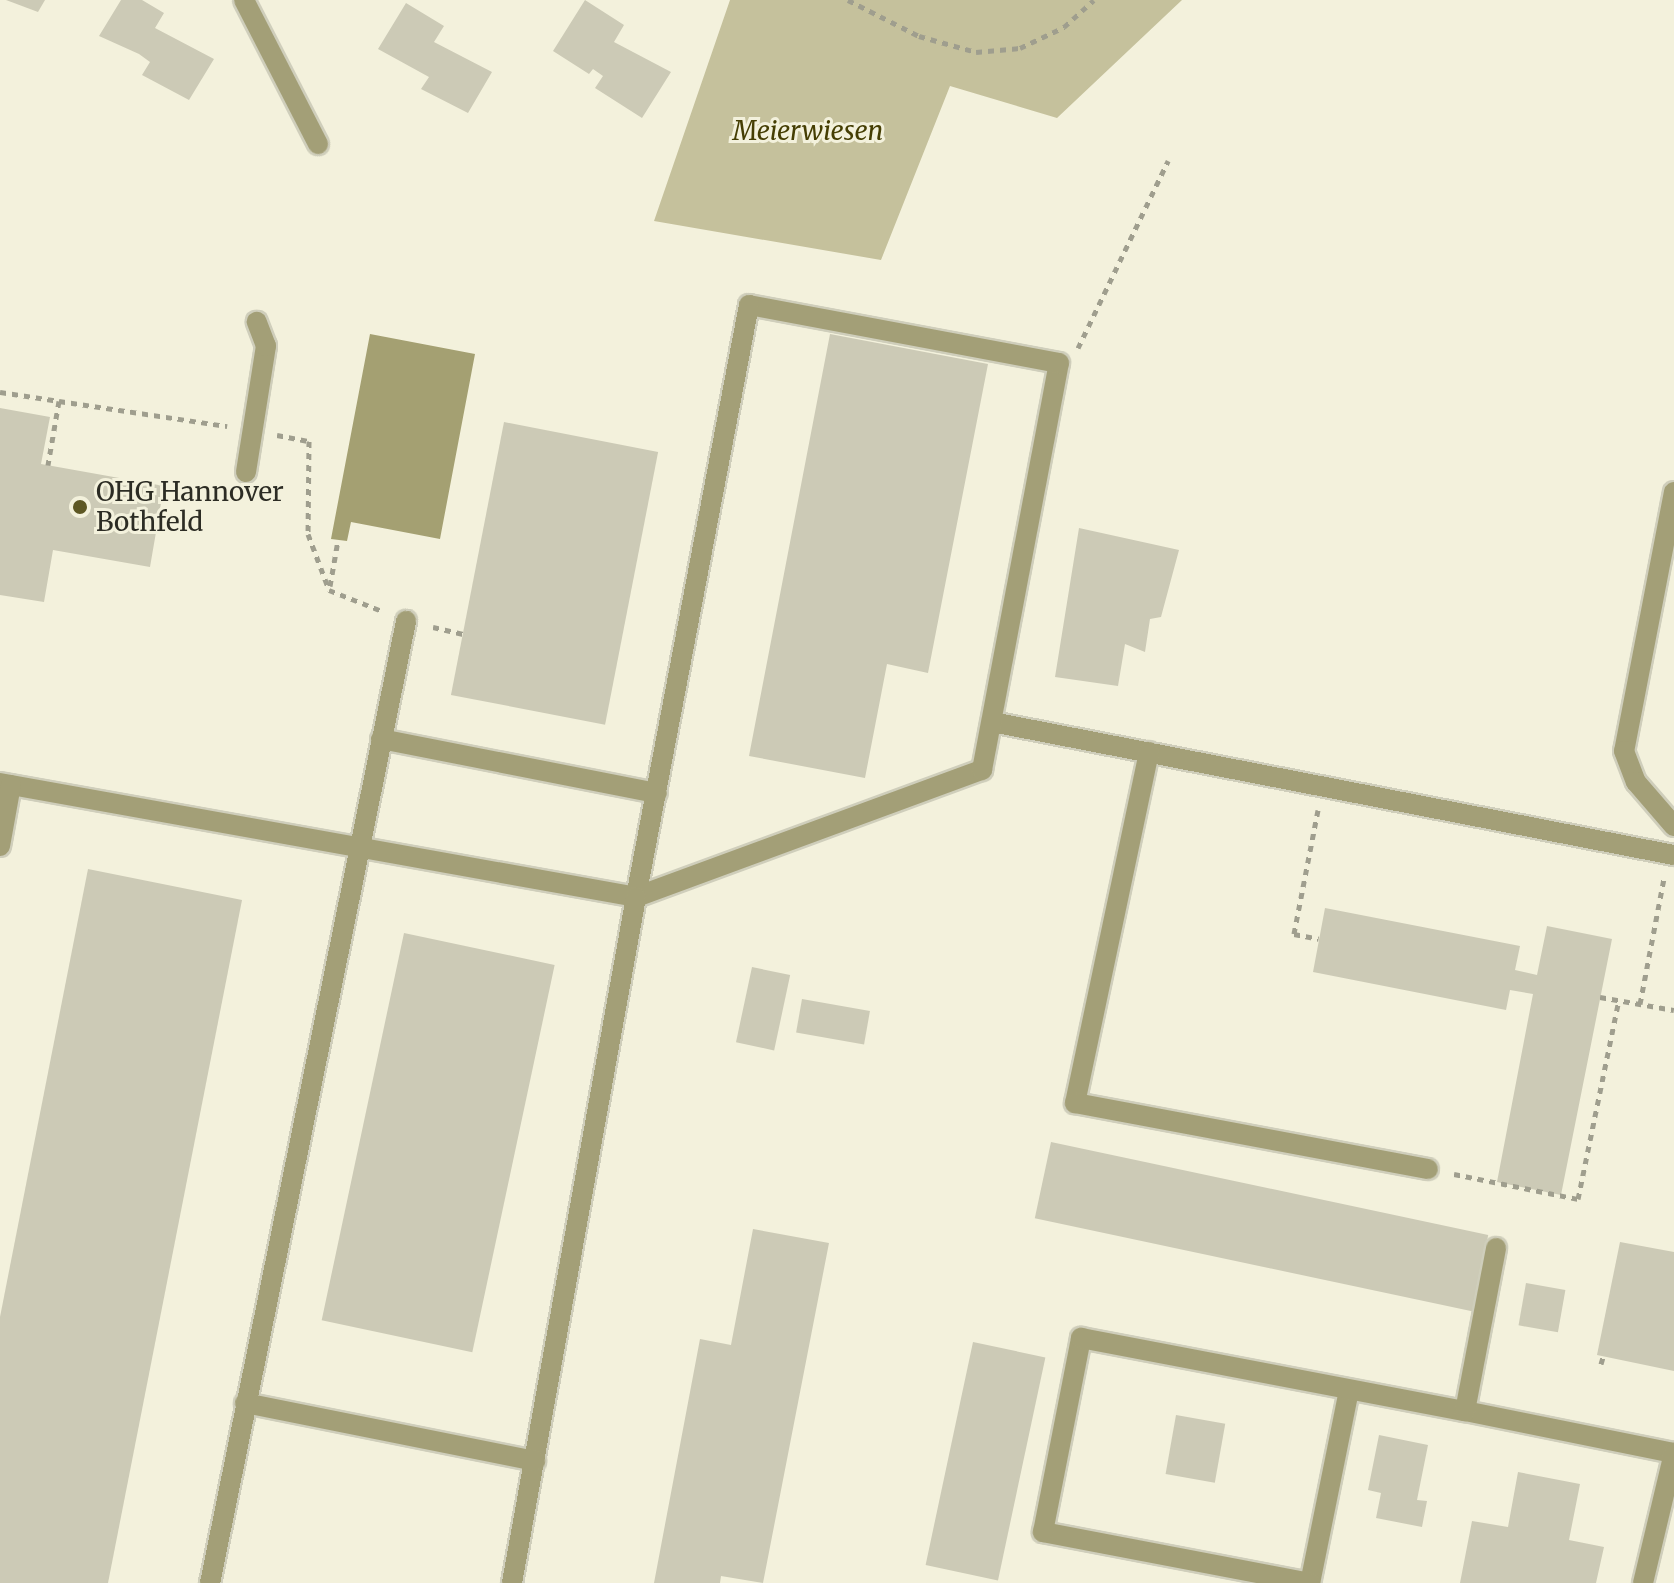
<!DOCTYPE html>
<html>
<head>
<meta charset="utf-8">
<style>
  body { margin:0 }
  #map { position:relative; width:1674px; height:1583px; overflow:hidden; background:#f3f1dc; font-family:Merriweather,serif }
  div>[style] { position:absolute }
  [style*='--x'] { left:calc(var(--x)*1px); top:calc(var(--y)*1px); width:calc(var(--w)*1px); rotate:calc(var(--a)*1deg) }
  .green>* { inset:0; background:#c5c19c }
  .water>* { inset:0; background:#a4a072 }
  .building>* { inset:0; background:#cccab6; transform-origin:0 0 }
  .path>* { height:5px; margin-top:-2.5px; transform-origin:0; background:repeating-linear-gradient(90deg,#9f9e8e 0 6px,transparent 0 12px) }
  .roads { filter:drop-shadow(2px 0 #cfcebb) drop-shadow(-2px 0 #cfcebb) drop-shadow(0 2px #cfcebb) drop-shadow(0 -2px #cfcebb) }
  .minor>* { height:20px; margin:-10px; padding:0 10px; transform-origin:10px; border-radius:10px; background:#a39f77 }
  .dots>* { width:22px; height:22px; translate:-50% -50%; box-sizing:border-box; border:4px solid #f3f1dc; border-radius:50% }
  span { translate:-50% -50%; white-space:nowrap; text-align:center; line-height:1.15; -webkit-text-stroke:6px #f3f1dc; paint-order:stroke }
  .park-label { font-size:26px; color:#453e03; font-style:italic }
  .poi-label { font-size:26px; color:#2c2c24 }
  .left { translate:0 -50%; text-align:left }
</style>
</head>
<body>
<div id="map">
  <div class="green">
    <i style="clip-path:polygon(730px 0,1182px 0,1057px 118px,950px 86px,881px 260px,654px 221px)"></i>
  </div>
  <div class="water">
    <i style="clip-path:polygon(370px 334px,475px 354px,440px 539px,351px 522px,347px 541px,331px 539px)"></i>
  </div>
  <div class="building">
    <i style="clip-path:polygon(6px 0,45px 0,38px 12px)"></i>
    <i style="clip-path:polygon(121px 0,142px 0,164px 13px,155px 28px,214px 59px,189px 100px,142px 75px,150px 62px,139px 54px,99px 36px)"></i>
    <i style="clip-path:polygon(585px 0,624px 25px,614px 42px,671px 72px,642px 118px,595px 88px,603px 76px,593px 69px,589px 74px,553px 51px)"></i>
    <i style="clip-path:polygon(406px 3px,444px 26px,434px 42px,492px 72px,468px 113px,421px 89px,429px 77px,378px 49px)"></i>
    <i style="clip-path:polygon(830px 334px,988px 364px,928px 673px,887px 664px,865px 778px,749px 756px)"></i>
    <i style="clip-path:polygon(0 408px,50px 417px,41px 464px,164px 486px,150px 567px,53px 550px,44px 602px,0 595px)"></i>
    <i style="left:504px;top:422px;width:157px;height:278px;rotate:11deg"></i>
    <i style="clip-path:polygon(1079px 528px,1179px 550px,1161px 617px,1150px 619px,1145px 652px,1125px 644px,1118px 686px,1055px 677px)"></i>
    <i style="clip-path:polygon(88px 869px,242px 900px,108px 1583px,0 1583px,0 1317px)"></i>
    <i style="clip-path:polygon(1325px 908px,1520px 946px,1515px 970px,1537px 975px,1547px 926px,1612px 939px,1561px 1195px,1497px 1182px,1533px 994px,1510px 990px,1506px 1010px,1313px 972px)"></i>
    <i style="left:404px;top:933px;width:154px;height:396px;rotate:12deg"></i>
    <i style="left:752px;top:967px;width:39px;height:77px;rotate:12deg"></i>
    <i style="left:802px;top:999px;width:69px;height:34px;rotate:10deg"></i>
    <i style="left:1051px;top:1142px;width:447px;height:78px;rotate:12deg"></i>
    <i style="clip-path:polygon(753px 1229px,829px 1243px,763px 1583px,721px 1576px,720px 1583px,654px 1583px,700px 1339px,731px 1345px)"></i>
    <i style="clip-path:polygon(1620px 1242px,1674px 1252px,1674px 1371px,1597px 1355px)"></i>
    <i style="left:1526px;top:1283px;width:40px;height:43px;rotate:10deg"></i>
    <i style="left:973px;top:1342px;width:74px;height:228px;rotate:12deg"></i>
    <i style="left:1176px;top:1415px;width:50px;height:60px;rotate:10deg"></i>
    <i style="clip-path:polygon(1379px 1435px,1428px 1445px,1417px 1500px,1427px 1501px,1422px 1527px,1376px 1518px,1381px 1493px,1368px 1490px)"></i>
    <i style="clip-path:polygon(1518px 1472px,1580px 1484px,1569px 1540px,1604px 1547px,1596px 1583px,1460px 1583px,1472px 1521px,1508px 1527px)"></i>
  </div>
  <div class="path">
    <i style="--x:848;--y:0;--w:80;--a:26.9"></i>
    <i style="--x:919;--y:36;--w:59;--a:15.7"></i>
    <i style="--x:976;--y:52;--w:44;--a:-5.2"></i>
    <i style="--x:1020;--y:48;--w:49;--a:-25.5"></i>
    <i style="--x:1064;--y:27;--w:40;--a:-42"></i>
    <i style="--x:1078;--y:348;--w:208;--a:-64.3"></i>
    <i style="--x:0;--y:392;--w:60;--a:8.7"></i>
    <i style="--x:59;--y:401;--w:65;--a:99.8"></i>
    <i style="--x:59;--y:401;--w:170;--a:8.5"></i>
    <i style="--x:277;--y:435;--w:33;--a:11"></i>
    <i style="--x:309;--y:441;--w:93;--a:90.6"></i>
    <i style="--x:308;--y:534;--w:60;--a:69.4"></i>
    <i style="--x:329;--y:590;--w:57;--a:21.6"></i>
    <i style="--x:330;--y:586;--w:47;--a:-80.1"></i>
    <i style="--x:433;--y:627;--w:31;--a:13"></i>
    <i style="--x:1318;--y:810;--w:126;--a:101"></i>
    <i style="--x:1294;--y:934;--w:25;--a:11"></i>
    <i style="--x:1600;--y:997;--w:75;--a:10"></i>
    <i style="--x:1640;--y:1004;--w:128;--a:-79.2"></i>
    <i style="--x:1454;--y:1174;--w:126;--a:11.4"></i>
    <i style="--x:1578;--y:1199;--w:203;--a:-78.4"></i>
    <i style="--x:1601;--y:1364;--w:7;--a:-74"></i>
  </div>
  <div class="roads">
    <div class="minor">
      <i style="--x:244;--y:0;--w:162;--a:62.8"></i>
      <i style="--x:246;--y:472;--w:128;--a:-81"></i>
      <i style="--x:266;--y:346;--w:26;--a:-111"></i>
      <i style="--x:1674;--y:492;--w:264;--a:100.9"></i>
      <i style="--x:1624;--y:751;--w:33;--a:69"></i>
      <i style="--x:1636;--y:782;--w:58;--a:49.2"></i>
      <i style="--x:992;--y:722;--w:695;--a:11.04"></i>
      <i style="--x:381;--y:739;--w:281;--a:11.1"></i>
      <i style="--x:1149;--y:752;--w:359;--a:101.9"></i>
      <i style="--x:1075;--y:1103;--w:359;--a:10.6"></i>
      <i style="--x:0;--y:783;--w:646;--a:10.16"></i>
      <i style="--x:636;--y:897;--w:369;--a:-20.2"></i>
      <i style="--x:982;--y:770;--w:414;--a:-79.3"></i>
      <i style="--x:1059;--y:363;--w:315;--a:-169.4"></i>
      <i style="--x:749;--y:305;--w:603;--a:100.81"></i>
      <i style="--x:636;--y:897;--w:697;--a:100.25"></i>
      <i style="--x:0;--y:846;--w:62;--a:-79.8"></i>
      <i style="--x:1349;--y:1390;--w:197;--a:101.4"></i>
      <i style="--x:1310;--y:1583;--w:272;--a:-169.2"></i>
      <i style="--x:1043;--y:1532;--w:198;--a:-78.9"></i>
      <i style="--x:1081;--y:1338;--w:391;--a:10.8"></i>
      <i style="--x:1465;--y:1411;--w:212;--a:11.4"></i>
      <i style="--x:245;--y:1403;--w:296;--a:11.3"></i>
      <i style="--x:1465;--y:1411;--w:166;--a:-79.2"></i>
      <i style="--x:210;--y:1583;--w:982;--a:-78.48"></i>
      <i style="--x:1643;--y:1583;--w:134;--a:-76.6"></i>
    </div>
  </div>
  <div class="dots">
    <i style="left:80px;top:507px;background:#5d5723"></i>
  </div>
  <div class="park-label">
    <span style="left:808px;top:131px">Meierwiesen</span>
  </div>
  <div class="poi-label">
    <span class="left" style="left:96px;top:507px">OHG Hannover<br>Bothfeld</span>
  </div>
</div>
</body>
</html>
